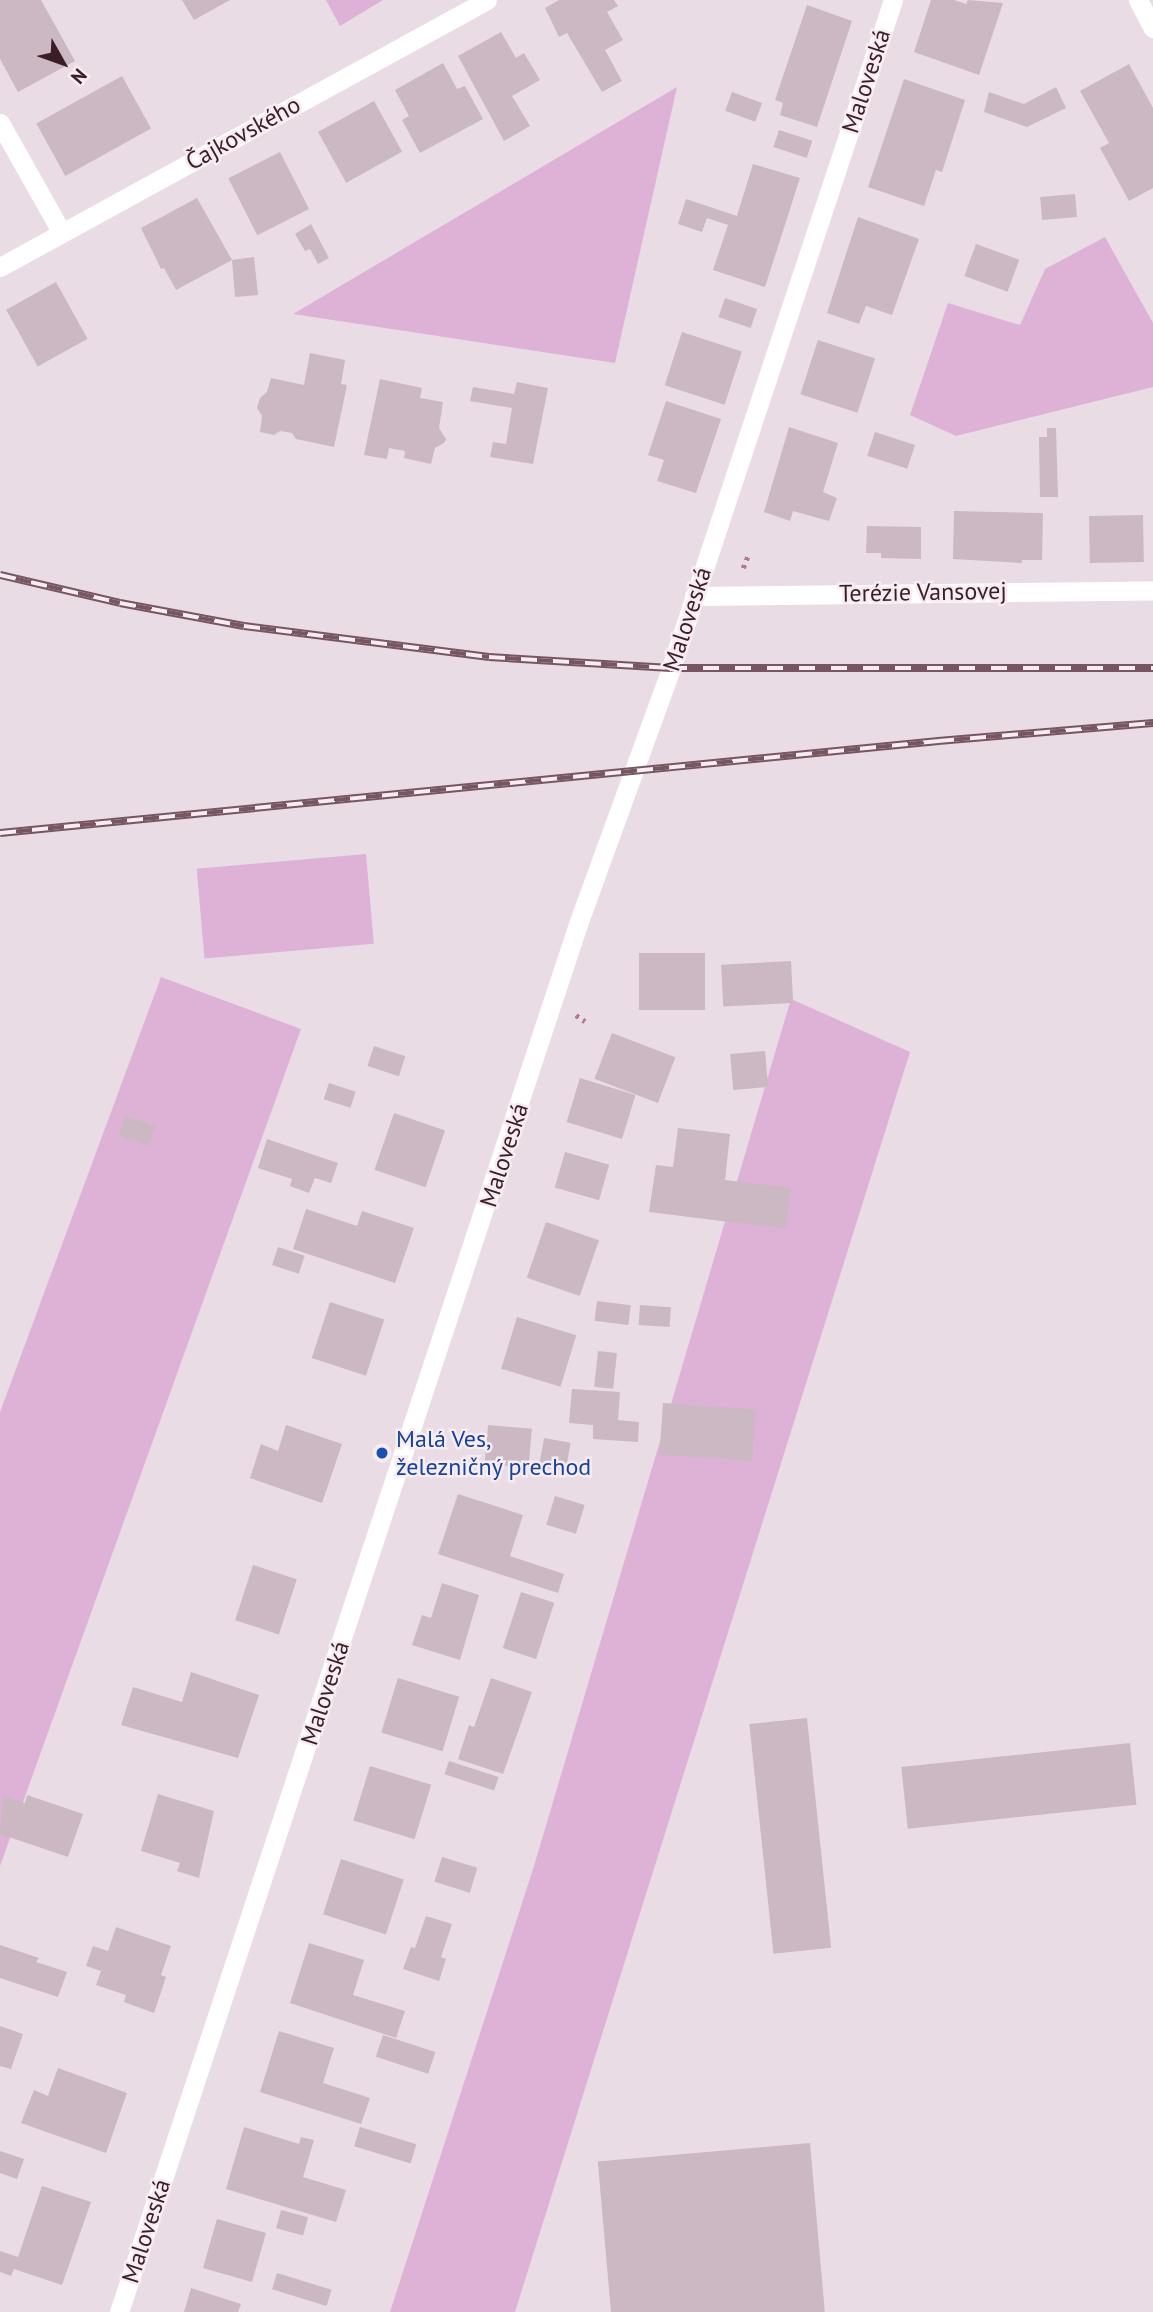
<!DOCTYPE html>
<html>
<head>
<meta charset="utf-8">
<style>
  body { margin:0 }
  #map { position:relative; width:1153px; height:2312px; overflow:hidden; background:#eadce4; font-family:"PT Sans",sans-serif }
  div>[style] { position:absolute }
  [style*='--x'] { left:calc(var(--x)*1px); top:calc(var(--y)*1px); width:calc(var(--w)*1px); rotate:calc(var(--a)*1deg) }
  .green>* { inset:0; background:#deb2d6; transform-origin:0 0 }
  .building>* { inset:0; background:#cbb8c2; transform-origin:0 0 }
  .path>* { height:4.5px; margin-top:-2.25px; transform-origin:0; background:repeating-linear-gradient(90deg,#b17990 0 3.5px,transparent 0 8.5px) }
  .minor>* { height:19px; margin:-9.5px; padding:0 9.5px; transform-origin:9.5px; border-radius:9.5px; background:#fff }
  .rail>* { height:8px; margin-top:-4px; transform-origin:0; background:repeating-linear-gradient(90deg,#f7ecf2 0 16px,#775662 0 32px); box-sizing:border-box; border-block:2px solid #775662 }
  .dots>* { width:19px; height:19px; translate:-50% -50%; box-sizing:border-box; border:4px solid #f7ecf2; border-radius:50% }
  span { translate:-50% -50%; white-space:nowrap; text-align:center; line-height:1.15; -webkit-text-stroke:5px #f7ecf2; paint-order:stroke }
  .street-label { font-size:24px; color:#3a1d27 }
  .transit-label { font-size:24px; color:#164399 }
  .left { translate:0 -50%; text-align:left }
  .north { position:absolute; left:28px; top:28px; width:70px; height:70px; -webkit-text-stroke:5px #f7ecf2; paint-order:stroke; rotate:130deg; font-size:19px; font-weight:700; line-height:28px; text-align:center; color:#3a1d27 }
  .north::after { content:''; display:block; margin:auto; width:24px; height:32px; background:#3a1d27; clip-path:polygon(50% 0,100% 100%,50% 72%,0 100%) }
</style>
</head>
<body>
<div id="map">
  <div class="green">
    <i style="clip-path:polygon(326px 0,383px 0,340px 26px)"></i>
    <i style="clip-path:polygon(677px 87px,615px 363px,293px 314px)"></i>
    <i style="clip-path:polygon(1105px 237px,1153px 323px,1153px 387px,956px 436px,910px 415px,948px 303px,1020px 325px,1045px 269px)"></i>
    <i style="left:366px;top:854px;width:90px;height:170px;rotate:85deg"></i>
    <i style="clip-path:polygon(161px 977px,301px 1029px,0 1866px,0 1412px)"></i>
    <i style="clip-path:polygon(791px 999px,910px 1052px,515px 2312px,390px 2312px,534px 1866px)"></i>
  </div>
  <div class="building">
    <i style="clip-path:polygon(0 0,41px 0,75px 61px,18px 92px,0 59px)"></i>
    <i style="clip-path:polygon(182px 0,230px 0,194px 20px)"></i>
    <i style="clip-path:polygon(559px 0,614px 0,618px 6px,607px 12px,623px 40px,605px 50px,622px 81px,602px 92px,567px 33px,559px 37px,545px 8px)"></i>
    <i style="clip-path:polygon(931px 0,954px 0,966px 4px,968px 0,1003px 3px,979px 75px,914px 52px)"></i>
    <i style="clip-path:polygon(807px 5px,852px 21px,817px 127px,780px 115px,783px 103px,775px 100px)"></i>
    <i style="clip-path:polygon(501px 32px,516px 58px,524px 53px,540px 80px,512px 96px,530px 126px,504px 141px,458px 56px)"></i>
    <i style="clip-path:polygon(443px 63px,457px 89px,465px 86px,483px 119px,420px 153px,402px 120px,409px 116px,395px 90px)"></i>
    <i style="clip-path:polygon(1129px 64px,1153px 108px,1153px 188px,1129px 201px,1100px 148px,1109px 143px,1080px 91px)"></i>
    <i style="left:122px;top:76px;width:60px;height:98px;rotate:61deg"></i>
    <i style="clip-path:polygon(904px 79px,965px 100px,942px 172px,936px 170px,924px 206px,868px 187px)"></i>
    <i style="clip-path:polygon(1056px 87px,1066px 108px,1027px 127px,984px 112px,989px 92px,1024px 104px)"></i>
    <i style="left:732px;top:92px;width:32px;height:20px;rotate:20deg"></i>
    <i style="left:374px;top:101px;width:58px;height:64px;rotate:61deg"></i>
    <i style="left:779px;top:130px;width:35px;height:18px;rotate:18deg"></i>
    <i style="left:280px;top:152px;width:64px;height:58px;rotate:63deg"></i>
    <i style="clip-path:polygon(753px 164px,800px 178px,765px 287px,713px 270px,728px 225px,707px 218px,702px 232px,678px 224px,686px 199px,737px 216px)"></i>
    <i style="left:1075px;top:194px;width:23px;height:35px;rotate:85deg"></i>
    <i style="clip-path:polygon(197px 198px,232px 260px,254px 257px,258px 295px,235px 297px,232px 260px,176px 290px,164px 268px,161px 269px,141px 228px)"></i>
    <i style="clip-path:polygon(858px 217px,919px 239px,892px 315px,866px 306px,859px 324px,827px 313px)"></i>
    <i style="clip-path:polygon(311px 224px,329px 258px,318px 264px,310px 249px,305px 251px,295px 234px)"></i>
    <i style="left:976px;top:244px;width:46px;height:34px;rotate:20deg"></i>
    <i style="left:56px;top:282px;width:65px;height:57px;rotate:61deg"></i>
    <i style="left:725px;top:298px;width:34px;height:20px;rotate:19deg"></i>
    <i style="left:682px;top:332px;width:63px;height:56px;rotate:18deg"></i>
    <i style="left:818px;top:340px;width:60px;height:57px;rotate:18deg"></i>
    <i style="clip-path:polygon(310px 353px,345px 360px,341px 384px,347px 385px,334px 447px,296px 439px,292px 433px,280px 431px,274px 435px,260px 432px,262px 416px,257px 408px,260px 398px,267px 392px,271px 378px,304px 385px)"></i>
    <i style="clip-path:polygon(380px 379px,422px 388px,420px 398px,443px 402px,439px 428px,446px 439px,444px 443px,435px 448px,431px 464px,404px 458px,405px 451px,389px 448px,387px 459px,364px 455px)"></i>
    <i style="clip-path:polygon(517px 382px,548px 388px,533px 464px,490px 457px,493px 442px,506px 444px,512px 408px,470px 401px,473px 387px,514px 394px)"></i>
    <i style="clip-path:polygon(666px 401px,721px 419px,696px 493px,657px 481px,664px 460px,648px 455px)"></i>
    <i style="clip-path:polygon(789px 427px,838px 443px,823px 492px,837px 498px,829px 521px,793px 511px,790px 521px,764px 512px)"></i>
    <i style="clip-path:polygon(1047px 428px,1056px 428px,1058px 497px,1040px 497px,1039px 437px,1047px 437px)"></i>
    <i style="left:875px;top:432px;width:42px;height:25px;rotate:18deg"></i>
    <i style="clip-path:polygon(954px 511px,1043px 513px,1042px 560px,1022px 560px,1022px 563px,953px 559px)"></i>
    <i style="left:1143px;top:515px;width:47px;height:54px;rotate:89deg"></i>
    <i style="clip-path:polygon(867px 526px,921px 527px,921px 559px,881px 558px,881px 553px,866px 553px)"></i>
    <i style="left:639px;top:953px;width:66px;height:57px"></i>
    <i style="left:791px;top:961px;width:42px;height:70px;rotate:87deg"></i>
    <i style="left:612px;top:1033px;width:68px;height:49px;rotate:21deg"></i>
    <i style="left:374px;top:1046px;width:33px;height:21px;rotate:18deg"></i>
    <i style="left:765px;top:1051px;width:36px;height:35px;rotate:85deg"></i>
    <i style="left:580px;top:1078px;width:58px;height:46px;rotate:17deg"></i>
    <i style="left:329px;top:1083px;width:28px;height:17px;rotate:18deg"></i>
    <i style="left:394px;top:1113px;width:54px;height:60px;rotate:19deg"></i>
    <i style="left:125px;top:1116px;width:32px;height:21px;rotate:18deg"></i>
    <i style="clip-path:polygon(678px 1128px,730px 1134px,725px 1180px,791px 1188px,786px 1229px,649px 1212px,656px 1165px,673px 1167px)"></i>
    <i style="clip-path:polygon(267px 1139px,338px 1163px,331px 1183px,315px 1178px,309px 1193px,290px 1186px,292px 1179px,258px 1168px)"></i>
    <i style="left:565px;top:1152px;width:46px;height:37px;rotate:16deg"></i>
    <i style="clip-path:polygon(306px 1209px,357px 1226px,362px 1211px,414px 1228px,395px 1283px,293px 1249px)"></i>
    <i style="left:546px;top:1222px;width:56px;height:59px;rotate:19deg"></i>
    <i style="left:278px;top:1247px;width:28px;height:19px;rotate:18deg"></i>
    <i style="left:597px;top:1301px;width:34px;height:20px;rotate:7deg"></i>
    <i style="left:330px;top:1302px;width:57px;height:59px;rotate:18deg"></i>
    <i style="left:640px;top:1305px;width:31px;height:20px;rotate:4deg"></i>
    <i style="left:517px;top:1317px;width:62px;height:54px;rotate:17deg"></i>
    <i style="left:598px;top:1351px;width:19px;height:36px;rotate:6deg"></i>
    <i style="clip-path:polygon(572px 1389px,620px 1392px,618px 1420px,639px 1422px,638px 1442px,593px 1439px,593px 1425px,569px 1423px)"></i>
    <i style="left:663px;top:1403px;width:93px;height:52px;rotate:4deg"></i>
    <i style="clip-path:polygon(286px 1425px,342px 1444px,322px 1503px,250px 1478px,261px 1444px,278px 1451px)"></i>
    <i style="left:488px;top:1425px;width:44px;height:39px;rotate:5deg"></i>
    <i style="left:544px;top:1438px;width:27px;height:29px;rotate:10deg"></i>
    <i style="clip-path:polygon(458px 1494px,523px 1515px,510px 1556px,564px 1574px,558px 1593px,438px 1554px)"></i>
    <i style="left:555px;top:1496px;width:31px;height:30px;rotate:17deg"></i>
    <i style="left:253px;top:1565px;width:46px;height:58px;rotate:18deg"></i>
    <i style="clip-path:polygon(442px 1583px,479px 1595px,460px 1660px,412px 1645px,422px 1615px,431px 1618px)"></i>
    <i style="left:521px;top:1592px;width:35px;height:59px;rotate:18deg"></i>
    <i style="clip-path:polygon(191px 1672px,259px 1695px,238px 1758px,121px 1725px,133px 1687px,182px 1702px)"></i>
    <i style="left:398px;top:1678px;width:64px;height:57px;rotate:17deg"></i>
    <i style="clip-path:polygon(491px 1678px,532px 1692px,503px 1774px,458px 1759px,469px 1725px,474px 1727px)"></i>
    <i style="left:807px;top:1718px;width:231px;height:58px;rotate:84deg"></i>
    <i style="left:1130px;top:1743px;width:62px;height:230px;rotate:84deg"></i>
    <i style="left:449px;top:1761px;width:52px;height:14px;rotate:18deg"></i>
    <i style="left:370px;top:1766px;width:64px;height:57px;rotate:17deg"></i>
    <i style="clip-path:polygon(158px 1794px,214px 1811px,199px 1878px,177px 1871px,180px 1863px,141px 1851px)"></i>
    <i style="clip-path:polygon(27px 1795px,83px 1814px,68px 1857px,0 1834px,3px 1796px,25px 1803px)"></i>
    <i style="left:442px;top:1857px;width:37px;height:26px;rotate:17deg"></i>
    <i style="left:341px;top:1859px;width:66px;height:58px;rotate:18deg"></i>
    <i style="clip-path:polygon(426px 1916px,452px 1924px,441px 1957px,446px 1959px,439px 1981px,403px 1969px,411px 1947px,415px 1948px)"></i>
    <i style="clip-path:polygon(116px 1927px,171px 1946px,161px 1975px,166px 1977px,154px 2013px,124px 2002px,126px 1995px,96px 1985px,101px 1971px,86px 1966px,93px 1946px,108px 1951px)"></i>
    <i style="clip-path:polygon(309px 1943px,364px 1960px,353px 1995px,405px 2011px,396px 2038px,290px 2003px)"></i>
    <i style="clip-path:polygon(0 1945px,39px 1958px,36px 1962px,67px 1972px,58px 1997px,0 1978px)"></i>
    <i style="clip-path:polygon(0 2026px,23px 2034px,11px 2069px,0 2066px)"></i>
    <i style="clip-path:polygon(279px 2031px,334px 2048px,323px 2083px,370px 2098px,361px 2124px,260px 2092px)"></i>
    <i style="left:383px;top:2035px;width:55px;height:23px;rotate:18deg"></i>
    <i style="clip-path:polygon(58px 2068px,127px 2093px,106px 2153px,21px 2123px,34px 2090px,48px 2096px)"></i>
    <i style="clip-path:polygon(244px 2127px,299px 2144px,301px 2137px,314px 2140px,303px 2177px,346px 2190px,336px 2222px,226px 2189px)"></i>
    <i style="left:360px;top:2127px;width:59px;height:20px;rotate:17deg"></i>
    <i style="left:810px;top:2143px;width:170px;height:213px;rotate:85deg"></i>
    <i style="clip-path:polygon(0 2151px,24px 2159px,17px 2179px,0 2173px)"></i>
    <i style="clip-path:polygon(42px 2186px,91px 2202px,62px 2285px,14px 2269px,11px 2276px,0 2272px,0 2251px,18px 2257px)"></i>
    <i style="left:281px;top:2210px;width:28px;height:19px;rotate:15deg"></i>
    <i style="left:217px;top:2219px;width:51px;height:51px;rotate:16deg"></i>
    <i style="left:277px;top:2273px;width:57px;height:17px;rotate:17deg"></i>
    <i style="clip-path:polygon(191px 2288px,241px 2304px,238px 2312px,184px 2312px)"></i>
  </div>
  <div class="path">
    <i style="--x:743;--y:568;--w:16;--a:-68"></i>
    <i style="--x:576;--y:1015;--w:11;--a:34"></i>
  </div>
  <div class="minor">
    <i style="--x:1138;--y:0;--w:32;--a:62"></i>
    <i style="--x:0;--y:123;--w:126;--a:60.6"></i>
    <i style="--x:0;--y:267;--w:555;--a:-28.73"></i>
    <i style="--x:694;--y:596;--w:459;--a:-0.7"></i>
    <i style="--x:119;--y:2312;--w:1462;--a:-71.7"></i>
    <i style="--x:578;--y:924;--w:272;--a:-70"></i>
    <i style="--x:671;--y:668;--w:704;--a:-71.62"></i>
  </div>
  <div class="rail">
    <i style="--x:0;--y:575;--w:123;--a:13.1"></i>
    <i style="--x:120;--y:603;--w:126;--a:10.5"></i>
    <i style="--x:244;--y:626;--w:247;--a:7.2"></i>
    <i style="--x:489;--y:657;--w:182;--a:3.5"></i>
    <i style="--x:671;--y:668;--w:482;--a:0"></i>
    <i style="--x:0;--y:833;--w:943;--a:-5.6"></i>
    <i style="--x:938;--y:741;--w:216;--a:-4.8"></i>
  </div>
  <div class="dots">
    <i style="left:382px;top:1453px;background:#1a4fb4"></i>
  </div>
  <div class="street-label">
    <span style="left:866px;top:81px;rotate:-72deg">Maloveská</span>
    <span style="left:243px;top:133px;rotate:-29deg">Čajkovského</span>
    <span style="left:923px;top:592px;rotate:-1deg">Terézie Vansovej</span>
    <span style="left:687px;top:619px;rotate:-72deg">Maloveská</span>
    <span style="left:504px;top:1155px;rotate:-72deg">Maloveská</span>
    <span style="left:325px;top:1693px;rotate:-72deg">Maloveská</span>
    <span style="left:146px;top:2231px;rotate:-72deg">Maloveská</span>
  </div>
  <div class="transit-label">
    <span class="left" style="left:396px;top:1453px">Malá Ves,<br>železničný prechod</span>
  </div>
  <div class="north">N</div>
</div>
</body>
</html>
